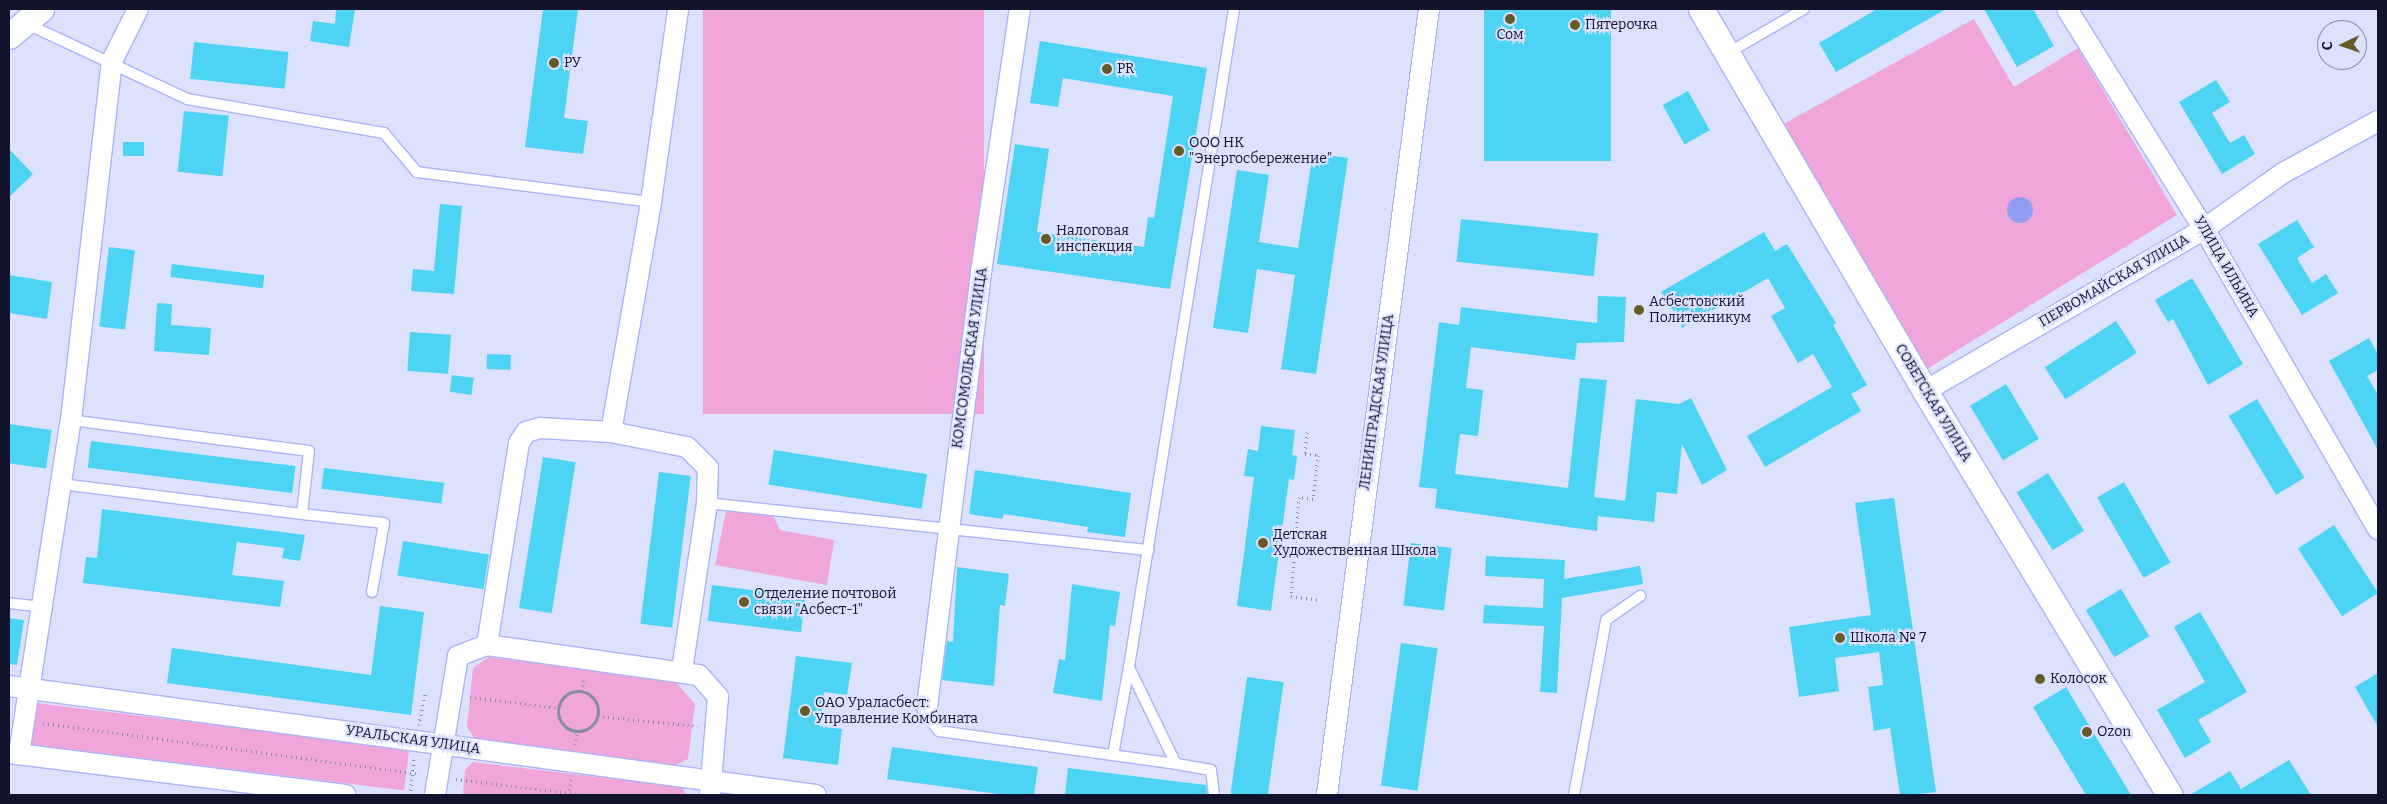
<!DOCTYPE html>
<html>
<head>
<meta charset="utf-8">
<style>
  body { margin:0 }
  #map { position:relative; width:2387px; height:804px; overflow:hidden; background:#dce1fe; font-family:Bitter,serif }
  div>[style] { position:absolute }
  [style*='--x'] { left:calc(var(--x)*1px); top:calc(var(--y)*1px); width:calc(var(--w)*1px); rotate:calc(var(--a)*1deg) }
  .green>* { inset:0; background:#f0a6db; transform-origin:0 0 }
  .water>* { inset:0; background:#929cf0 }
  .round { border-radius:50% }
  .building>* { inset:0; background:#4dd3f4; transform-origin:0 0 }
  .path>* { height:3px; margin-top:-1.5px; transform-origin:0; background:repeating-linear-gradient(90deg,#878ba7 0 1px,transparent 0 5px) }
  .path>.ring { margin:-1.5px; padding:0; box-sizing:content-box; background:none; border:3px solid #878ba7; border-radius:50% }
  .roads { filter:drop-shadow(1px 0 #a9b3f9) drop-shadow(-1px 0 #a9b3f9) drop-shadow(0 1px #a9b3f9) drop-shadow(0 -1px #a9b3f9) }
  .service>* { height:10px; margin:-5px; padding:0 5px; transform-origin:5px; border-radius:5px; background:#fff }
  .minor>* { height:20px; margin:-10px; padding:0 10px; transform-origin:10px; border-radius:10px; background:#fff }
  .tertiary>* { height:25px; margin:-12.5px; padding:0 12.5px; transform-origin:12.5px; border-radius:12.5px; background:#fff }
  .dots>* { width:14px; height:14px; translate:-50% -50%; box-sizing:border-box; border:2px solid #dce1fe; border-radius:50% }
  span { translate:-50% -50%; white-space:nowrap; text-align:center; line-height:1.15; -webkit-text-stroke:4px #dce1fe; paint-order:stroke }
  .poi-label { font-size:14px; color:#12142e }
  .left { translate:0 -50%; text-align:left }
  .street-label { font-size:14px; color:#12142e }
  .frame { position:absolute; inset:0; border:10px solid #12142e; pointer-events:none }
  .north { position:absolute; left:2317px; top:20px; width:50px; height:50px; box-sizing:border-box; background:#dce1fe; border:1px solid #8b8fab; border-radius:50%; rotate:267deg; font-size:14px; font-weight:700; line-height:20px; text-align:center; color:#12142e }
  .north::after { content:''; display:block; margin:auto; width:18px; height:22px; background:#665b28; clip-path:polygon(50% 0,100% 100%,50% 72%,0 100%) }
</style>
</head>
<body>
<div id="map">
  <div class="green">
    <i style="left:703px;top:9px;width:281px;height:405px"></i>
    <i style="clip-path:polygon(1974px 19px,2014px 87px,2078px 48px,2177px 215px,1922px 372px,1778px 127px)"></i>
    <i style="clip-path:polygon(726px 511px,773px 516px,780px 530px,834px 540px,827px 585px,715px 565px)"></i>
    <i style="clip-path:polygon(488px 657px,675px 681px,695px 704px,688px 759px,670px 768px,475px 739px,467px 727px,473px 668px)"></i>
    <i style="left:36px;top:703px;width:376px;height:42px;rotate:7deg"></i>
    <i style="clip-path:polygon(473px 762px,682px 787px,686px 795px,463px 795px,465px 770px)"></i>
  </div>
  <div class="water">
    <i class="round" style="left:2007px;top:197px;width:26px;height:26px"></i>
  </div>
  <div class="building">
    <i style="clip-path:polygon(336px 9px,355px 9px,349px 47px,310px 41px,313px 21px,335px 24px)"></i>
    <i style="clip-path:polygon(543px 9px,578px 9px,564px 118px,588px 121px,583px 154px,525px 147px)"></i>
    <i style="left:1484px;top:9px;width:127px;height:152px"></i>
    <i style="clip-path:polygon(1877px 9px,1946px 9px,1836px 72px,1819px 43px)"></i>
    <i style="clip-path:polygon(1984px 9px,2033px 9px,2054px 46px,2017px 67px)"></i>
    <i style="clip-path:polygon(1040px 41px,1207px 68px,1170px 289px,997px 264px,1015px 144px,1049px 149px,1037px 232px,1144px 247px,1148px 217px,1154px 218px,1173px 96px,1063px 78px,1058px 107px,1030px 103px)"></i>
    <i style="left:194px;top:42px;width:95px;height:37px;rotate:6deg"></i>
    <i style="clip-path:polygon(2216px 80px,2230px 102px,2212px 113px,2230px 143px,2244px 135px,2255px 154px,2222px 174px,2179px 102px)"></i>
    <i style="left:1688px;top:91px;width:45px;height:29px;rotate:61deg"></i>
    <i style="left:184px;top:111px;width:45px;height:61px;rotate:6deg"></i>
    <i style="left:123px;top:142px;width:21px;height:14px"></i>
    <i style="clip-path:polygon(9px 149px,33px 174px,9px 197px)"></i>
    <i style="clip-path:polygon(1313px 153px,1348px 158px,1316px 374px,1281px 369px,1295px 275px,1257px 269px,1248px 333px,1213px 328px,1237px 170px,1269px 175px,1259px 242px,1298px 248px)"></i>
    <i style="clip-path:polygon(440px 204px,462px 206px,454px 294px,411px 291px,413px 269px,434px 271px)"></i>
    <i style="left:1461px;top:219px;width:138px;height:43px;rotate:6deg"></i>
    <i style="clip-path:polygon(2297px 220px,2314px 247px,2297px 258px,2312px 283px,2326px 274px,2338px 293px,2302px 315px,2258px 244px)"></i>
    <i style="clip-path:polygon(1764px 232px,1775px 251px,1787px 244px,1836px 323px,1833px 325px,1867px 385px,1851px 394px,1861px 411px,1765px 467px,1747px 436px,1832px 387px,1813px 354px,1798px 363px,1771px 316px,1785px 308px,1768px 278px,1682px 328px,1661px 292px)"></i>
    <i style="left:109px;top:247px;width:26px;height:80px;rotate:7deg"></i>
    <i style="left:172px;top:264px;width:93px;height:13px;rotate:7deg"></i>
    <i style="clip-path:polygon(9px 275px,52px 282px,47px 319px,9px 313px)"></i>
    <i style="clip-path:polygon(2192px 278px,2243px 364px,2208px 385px,2173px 319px,2168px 322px,2155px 300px)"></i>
    <i style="clip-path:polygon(1598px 296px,1626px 297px,1624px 342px,1577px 343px,1575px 360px,1471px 347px,1466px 388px,1483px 390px,1478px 436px,1460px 434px,1455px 474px,1568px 488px,1580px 378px,1607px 380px,1594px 497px,1625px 501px,1636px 399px,1679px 404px,1691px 398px,1727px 470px,1702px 485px,1682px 444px,1677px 494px,1657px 492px,1654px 522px,1598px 516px,1597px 531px,1435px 508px,1437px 489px,1419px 487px,1439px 322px,1459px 325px,1461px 307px,1597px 323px)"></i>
    <i style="clip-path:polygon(157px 303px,172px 304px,171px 325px,211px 328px,209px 355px,154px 351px)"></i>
    <i style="left:2116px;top:321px;width:38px;height:85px;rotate:57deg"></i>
    <i style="left:410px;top:332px;width:41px;height:39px;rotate:4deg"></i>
    <i style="clip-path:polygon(2369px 338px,2378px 354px,2378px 370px,2367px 376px,2378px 395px,2378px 450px,2329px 361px)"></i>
    <i style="left:487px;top:354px;width:24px;height:15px;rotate:2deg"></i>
    <i style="left:452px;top:375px;width:22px;height:17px;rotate:8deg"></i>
    <i style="left:2006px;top:384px;width:64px;height:42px;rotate:59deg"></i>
    <i style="left:2257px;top:399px;width:92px;height:33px;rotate:59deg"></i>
    <i style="left:9px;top:424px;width:43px;height:39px;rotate:8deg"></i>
    <i style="clip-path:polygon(1261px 426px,1295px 430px,1292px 455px,1297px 456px,1294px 480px,1289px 479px,1271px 611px,1237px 606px,1254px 477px,1244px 476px,1248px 449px,1258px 451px)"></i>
    <i style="left:91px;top:441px;width:206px;height:27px;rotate:7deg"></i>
    <i style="left:774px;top:450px;width:155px;height:35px;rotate:9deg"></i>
    <i style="left:543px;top:457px;width:33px;height:153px;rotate:9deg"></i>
    <i style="left:324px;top:468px;width:121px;height:21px;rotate:7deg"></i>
    <i style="clip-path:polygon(975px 470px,1131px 493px,1125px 537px,1087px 532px,1088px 527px,1004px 514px,1002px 519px,969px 514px)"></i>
    <i style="left:659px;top:472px;width:32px;height:153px;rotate:7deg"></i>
    <i style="left:2048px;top:473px;width:68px;height:37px;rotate:58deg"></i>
    <i style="left:2124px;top:482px;width:93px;height:31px;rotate:60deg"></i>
    <i style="clip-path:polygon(1894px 498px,1936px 792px,1911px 795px,1900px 795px,1890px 728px,1874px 731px,1868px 687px,1883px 685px,1879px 652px,1835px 658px,1839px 691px,1799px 697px,1789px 627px,1871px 615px,1855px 503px)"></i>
    <i style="clip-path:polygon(102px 509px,305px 535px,300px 561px,282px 558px,284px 548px,237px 542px,232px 575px,284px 581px,280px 607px,83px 583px,86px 557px,97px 558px)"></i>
    <i style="left:2334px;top:525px;width:81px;height:43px;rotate:57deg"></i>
    <i style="left:403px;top:541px;width:87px;height:35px;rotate:9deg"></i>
    <i style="left:1411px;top:543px;width:41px;height:63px;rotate:7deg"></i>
    <i style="clip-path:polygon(1486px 556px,1565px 560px,1564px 579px,1640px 566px,1643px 584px,1562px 598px,1557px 693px,1540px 692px,1544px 626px,1483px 623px,1484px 605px,1543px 608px,1544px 579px,1485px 576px)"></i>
    <i style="clip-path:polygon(957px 567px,1009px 574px,1005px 606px,1000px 605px,994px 686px,942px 680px,947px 641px,953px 642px)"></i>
    <i style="clip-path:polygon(1072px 584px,1120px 592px,1115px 626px,1110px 625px,1102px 701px,1053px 693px,1059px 659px,1065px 660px)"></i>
    <i style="left:712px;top:585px;width:94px;height:36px;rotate:7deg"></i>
    <i style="left:2121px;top:589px;width:55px;height:41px;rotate:59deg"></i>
    <i style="clip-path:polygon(380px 606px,424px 612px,411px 715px,167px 683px,172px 648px,371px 675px)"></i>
    <i style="clip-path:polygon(2200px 612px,2247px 692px,2198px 720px,2211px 742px,2185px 758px,2157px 710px,2205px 682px,2174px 627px)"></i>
    <i style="clip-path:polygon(9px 618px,24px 620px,17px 665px,9px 664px)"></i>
    <i style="left:1401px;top:643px;width:37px;height:144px;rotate:8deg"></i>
    <i style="clip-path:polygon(796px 656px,852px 663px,847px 695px,824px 692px,820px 726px,842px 729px,838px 765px,783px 758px)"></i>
    <i style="clip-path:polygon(2378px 673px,2378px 727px,2355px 687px)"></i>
    <i style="left:1247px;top:677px;width:37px;height:119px;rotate:8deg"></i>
    <i style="clip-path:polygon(2066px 687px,2131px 795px,2086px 795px,2033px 707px)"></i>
    <i style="clip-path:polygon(892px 747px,1038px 767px,1034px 795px,1006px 795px,887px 779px)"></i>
    <i style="clip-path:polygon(2289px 760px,2311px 795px,2190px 795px,2230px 771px,2241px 789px)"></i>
    <i style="clip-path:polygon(1068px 768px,1206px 785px,1207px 795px,1065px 795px)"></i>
  </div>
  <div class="path">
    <i style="--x:1307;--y:432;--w:22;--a:95"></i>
    <i style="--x:1305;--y:454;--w:13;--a:4"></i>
    <i style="--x:1318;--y:455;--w:44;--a:96.5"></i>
    <i style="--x:1313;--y:499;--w:14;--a:-172"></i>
    <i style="--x:1299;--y:497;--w:99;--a:94.6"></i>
    <i style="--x:1291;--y:596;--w:29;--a:8"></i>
    <i class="ring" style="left:558px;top:691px;width:37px;height:37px"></i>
    <i style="--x:582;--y:691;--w:14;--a:-82"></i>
    <i style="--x:470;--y:697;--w:90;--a:7"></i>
    <i style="--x:598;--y:716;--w:100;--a:5.8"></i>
    <i style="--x:43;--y:723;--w:380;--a:7.7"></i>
    <i style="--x:419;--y:725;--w:32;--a:-79"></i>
    <i style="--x:575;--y:745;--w:13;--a:-81"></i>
    <i style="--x:456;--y:779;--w:130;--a:7.1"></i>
    <i style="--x:410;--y:795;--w:37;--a:-84"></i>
    <i style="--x:569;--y:795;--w:17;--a:-83"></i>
  </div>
  <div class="roads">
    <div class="service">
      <i style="--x:25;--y:23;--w:179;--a:25.1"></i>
      <i style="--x:187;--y:99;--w:200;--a:9.8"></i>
      <i style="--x:384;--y:133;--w:51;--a:49.8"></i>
      <i style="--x:417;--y:172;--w:236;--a:7.3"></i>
      <i style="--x:1726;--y:54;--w:90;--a:-30"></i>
      <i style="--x:61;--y:484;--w:243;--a:7.1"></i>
      <i style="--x:302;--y:514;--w:63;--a:-83.7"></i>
      <i style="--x:309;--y:451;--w:240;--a:-172.6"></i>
      <i style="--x:707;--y:503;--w:444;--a:6.1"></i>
      <i style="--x:302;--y:514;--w:82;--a:6.3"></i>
      <i style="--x:384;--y:523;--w:70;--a:99.9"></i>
      <i style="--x:9;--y:603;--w:35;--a:7"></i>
      <i style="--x:927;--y:707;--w:10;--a:84"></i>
      <i style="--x:928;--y:717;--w:18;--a:52"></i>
      <i style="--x:939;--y:731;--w:239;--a:7.9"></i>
      <i style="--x:1113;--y:755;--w:89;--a:-79.7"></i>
      <i style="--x:1214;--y:795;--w:25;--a:-97"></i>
      <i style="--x:1211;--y:770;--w:36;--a:-170"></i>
      <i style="--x:1176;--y:764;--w:108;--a:-115.9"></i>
      <i style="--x:1129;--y:667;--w:666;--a:-80.93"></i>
      <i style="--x:1574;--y:795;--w:178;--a:-79.6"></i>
      <i style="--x:1606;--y:620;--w:42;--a:-35.2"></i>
    </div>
    <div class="minor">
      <i style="--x:2067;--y:9;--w:259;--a:58.1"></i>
      <i style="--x:2204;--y:229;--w:347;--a:59.9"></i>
      <i style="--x:1925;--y:391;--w:323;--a:-30.1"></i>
      <i style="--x:2204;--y:229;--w:97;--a:-35.3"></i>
      <i style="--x:2283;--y:173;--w:108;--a:-28.7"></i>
      <i style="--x:611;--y:432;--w:233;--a:-80.1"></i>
      <i style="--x:651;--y:202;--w:195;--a:-82"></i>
      <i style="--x:487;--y:645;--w:205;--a:-81"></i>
      <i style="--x:519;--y:443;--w:13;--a:-58"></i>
      <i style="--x:526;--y:432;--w:15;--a:-16"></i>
      <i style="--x:540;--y:428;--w:71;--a:3.2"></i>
      <i style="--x:611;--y:432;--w:77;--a:11.2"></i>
      <i style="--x:687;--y:447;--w:30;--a:45"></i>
      <i style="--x:708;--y:468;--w:35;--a:92"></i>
      <i style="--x:707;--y:503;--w:169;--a:98.5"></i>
      <i style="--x:9;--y:686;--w:814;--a:7.69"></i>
      <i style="--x:927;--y:707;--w:438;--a:-82.9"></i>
      <i style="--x:981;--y:272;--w:266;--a:-81.6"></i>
      <i style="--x:9;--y:753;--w:339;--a:7.1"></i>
      <i style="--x:19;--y:754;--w:338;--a:-81.2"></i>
      <i style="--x:71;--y:420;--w:361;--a:-83.5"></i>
      <i style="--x:112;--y:61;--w:58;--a:-63.4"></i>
      <i style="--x:435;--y:795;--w:141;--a:-80.6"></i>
      <i style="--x:458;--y:656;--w:31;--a:-21"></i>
      <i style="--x:487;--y:645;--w:214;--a:8.1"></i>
      <i style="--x:699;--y:675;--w:29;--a:49"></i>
      <i style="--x:718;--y:697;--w:98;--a:94.7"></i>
      <i style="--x:1327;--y:795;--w:793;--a:-82.61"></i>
    </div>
    <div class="tertiary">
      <i style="--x:1701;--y:9;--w:443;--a:59.6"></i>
      <i style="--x:1925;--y:391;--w:472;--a:58.8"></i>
      <i style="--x:9;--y:36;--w:42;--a:-40.2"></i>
    </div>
  </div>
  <div class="dots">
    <i style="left:1510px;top:19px;background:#665b28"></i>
    <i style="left:1575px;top:25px;background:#665b28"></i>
    <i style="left:554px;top:63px;background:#665b28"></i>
    <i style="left:1107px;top:69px;background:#665b28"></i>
    <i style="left:1179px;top:151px;background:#665b28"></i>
    <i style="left:1046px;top:239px;background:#665b28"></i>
    <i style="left:1639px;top:310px;background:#665b28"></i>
    <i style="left:1263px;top:543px;background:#665b28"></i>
    <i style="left:744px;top:602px;background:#665b28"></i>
    <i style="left:1840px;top:638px;background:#665b28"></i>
    <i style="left:2040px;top:679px;background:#665b28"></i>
    <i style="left:805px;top:711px;background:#665b28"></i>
    <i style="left:2087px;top:732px;background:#665b28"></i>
  </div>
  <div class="poi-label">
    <span class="left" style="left:1585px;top:25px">Пятерочка</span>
    <span style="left:1510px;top:35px">Сом</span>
    <span class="left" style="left:564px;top:63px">РУ</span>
    <span class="left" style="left:1117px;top:69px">PR</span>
    <span class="left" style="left:1189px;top:151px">ООО НК<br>"Энергосбережение"</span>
    <span class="left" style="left:1056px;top:239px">Налоговая<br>инспекция</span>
    <span class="left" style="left:1649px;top:310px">Асбестовский<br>Политехникум</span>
    <span class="left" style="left:1273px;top:543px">Детская<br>Художественная Школа</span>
    <span class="left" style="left:754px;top:602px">Отделение почтовой<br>связи "Асбест-1"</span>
    <span class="left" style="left:1850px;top:638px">Школа № 7</span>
    <span class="left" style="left:2050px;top:679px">Колосок</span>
    <span class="left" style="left:815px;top:711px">ОАО Ураласбест:<br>Управление Комбината</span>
    <span class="left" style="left:2097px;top:732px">Ozon</span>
  </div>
  <div class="street-label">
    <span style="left:2226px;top:267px;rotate:60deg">УЛИЦА ИЛЬИНА</span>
    <span style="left:2114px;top:281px;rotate:-30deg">ПЕРВОМАЙСКАЯ УЛИЦА</span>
    <span style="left:970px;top:358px;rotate:-82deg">КОМСОМОЛЬСКАЯ УЛИЦА</span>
    <span style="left:1377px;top:402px;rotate:-82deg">ЛЕНИНГРАДСКАЯ УЛИЦА</span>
    <span style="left:1933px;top:403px;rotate:59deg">СОВЕТСКАЯ УЛИЦА</span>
    <span style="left:413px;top:740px;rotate:8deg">УРАЛЬСКАЯ УЛИЦА</span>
  </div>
  <div class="frame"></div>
  <div class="north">С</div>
</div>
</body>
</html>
